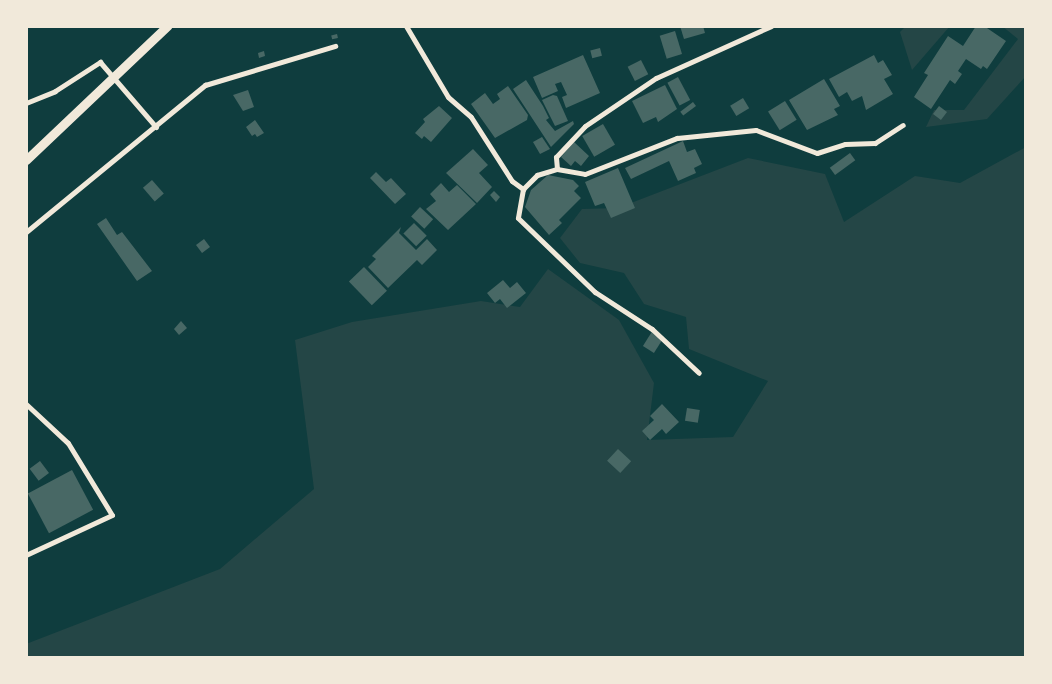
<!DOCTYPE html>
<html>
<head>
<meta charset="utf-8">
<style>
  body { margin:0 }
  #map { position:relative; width:1052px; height:684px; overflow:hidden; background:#0f3d3e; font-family:"Open Sans",sans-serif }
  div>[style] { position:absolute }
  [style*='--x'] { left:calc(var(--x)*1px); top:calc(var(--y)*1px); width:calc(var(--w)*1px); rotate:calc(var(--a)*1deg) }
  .green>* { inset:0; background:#244646 }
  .building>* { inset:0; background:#486865; transform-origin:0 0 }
  .minor>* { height:5px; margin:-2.5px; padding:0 2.5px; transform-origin:2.5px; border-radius:2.5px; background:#f1e9da }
  .tertiary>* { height:9px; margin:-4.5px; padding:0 4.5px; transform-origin:4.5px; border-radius:4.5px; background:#f1e9da }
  span { translate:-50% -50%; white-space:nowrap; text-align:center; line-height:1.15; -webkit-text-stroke:5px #f1e9da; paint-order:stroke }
  .frame { position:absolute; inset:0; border:28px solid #f1e9da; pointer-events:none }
</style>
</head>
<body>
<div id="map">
  <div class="green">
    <i style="clip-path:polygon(906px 26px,950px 26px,912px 70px,900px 32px)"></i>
    <i style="clip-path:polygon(1002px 26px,1026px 26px,1026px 76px,987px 119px,926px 127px,934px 110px,964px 110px,1018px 39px)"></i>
    <i style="clip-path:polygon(1026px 147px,1026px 658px,26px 658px,26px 644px,220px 569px,314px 489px,295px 340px,352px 322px,481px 301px,520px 307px,548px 269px,619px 320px,654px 383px,647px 440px,733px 437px,768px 381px,689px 349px,686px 317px,644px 304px,624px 273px,580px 263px,560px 238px,582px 209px,618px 208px,748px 158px,825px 174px,844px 222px,915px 176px,960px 183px)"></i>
  </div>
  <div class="building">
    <i style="clip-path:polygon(680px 26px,703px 26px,705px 33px,684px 39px)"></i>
    <i style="clip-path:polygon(976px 26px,984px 26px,1006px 41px,987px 69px,983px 66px,981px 69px,966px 59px,958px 71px,962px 74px,955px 84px,950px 80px,931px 109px,914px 97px,928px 75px,924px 73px,948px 36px,963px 46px)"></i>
    <i style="left:675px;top:31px;width:24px;height:16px;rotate:73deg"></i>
    <i style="left:337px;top:34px;width:4px;height:6px;rotate:76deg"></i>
    <i style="left:600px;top:48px;width:8px;height:10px;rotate:76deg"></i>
    <i style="clip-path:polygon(264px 51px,265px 56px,259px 58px,258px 53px)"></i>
    <i style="clip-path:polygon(583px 55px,600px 93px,566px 108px,562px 97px,567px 95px,561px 82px,555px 84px,558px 91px,542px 98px,533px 77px)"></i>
    <i style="clip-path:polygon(874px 55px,878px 63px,883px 60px,892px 75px,884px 79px,893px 94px,866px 110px,862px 96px,852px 101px,847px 92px,839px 97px,829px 79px)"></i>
    <i style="left:641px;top:60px;width:16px;height:15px;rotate:63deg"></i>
    <i style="left:678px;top:77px;width:26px;height:12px;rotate:62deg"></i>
    <i style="clip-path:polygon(824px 79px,840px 106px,834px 109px,838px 115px,807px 130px,789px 100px)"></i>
    <i style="clip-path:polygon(526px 80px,543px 106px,549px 118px,546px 120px,555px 131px,573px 121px,574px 124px,551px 147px,513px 89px)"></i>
    <i style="clip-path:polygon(665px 85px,677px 109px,658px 122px,656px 117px,643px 123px,632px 101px)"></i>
    <i style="clip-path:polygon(508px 86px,528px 115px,527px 120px,495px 138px,471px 104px,485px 93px,493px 104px,500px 99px,497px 94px)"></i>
    <i style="clip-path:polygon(248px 90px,254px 107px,243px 111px,233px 95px)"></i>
    <i style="clip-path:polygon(553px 95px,557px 96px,568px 121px,555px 126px,542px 100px)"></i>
    <i style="left:743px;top:98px;width:12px;height:15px;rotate:59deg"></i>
    <i style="left:785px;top:101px;width:22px;height:20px;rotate:58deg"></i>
    <i style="left:693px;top:102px;width:5px;height:16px;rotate:53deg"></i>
    <i style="clip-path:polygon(439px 106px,452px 118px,431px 142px,424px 136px,422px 139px,415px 133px,425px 122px,423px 119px)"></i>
    <i style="left:939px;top:106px;width:10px;height:10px;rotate:37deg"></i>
    <i style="clip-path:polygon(255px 120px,264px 133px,257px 137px,255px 134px,252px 136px,246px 127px)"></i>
    <i style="left:603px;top:124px;width:24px;height:24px;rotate:60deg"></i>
    <i style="clip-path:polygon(542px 137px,550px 149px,540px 154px,533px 142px)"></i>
    <i style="clip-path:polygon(683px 141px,687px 152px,695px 149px,702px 164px,694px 168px,696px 173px,678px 181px,669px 161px,631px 179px,625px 168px)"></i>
    <i style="clip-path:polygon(574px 142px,589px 156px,581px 166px,575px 161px,571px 166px,561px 157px)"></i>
    <i style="clip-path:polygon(473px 149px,488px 165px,479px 173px,492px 187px,477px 203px,446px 173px)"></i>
    <i style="left:850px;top:153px;width:9px;height:25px;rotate:54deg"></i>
    <i style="clip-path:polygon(618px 168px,635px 208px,611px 218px,604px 203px,595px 206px,585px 182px)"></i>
    <i style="clip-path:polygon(376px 172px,386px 182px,391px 178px,406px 194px,395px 204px,370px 178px)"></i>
    <i style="clip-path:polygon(548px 175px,573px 180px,579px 186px,574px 191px,581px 198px,559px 220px,562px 223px,549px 235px,525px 207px,531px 190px)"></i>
    <i style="left:152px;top:180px;width:18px;height:12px;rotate:49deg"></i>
    <i style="clip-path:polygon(441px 183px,449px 192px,457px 185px,476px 204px,448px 230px,426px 209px,436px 201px,430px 194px)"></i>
    <i style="clip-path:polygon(494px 191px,500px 197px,496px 202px,490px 195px)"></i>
    <i style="left:420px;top:207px;width:18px;height:13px;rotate:43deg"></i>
    <i style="clip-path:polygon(106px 218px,117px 235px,122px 232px,152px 271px,137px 281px,97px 224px)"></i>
    <i style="left:414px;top:223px;width:18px;height:15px;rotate:45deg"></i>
    <i style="clip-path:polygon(401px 227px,399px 233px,416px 250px,427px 239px,437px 250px,422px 265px,417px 260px,388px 288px,368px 267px,376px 259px,372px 256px)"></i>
    <i style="left:204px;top:239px;width:10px;height:10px;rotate:53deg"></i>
    <i style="left:364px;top:267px;width:33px;height:21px;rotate:46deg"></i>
    <i style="clip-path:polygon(503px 280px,510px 288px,517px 282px,526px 293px,507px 308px,500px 299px,495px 303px,487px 293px)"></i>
    <i style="clip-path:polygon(181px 321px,187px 328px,179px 335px,174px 329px)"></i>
    <i style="left:653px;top:330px;width:13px;height:19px;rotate:32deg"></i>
    <i style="clip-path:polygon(662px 404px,679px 422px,666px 434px,662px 429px,650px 440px,642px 431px,654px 420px,650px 416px)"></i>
    <i style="left:687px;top:408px;width:13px;height:13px;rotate:9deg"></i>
    <i style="left:618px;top:449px;width:18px;height:16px;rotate:43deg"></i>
    <i style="left:40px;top:461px;width:15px;height:13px;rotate:53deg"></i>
    <i style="left:72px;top:470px;width:45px;height:50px;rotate:62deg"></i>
  </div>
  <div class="minor">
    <i style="--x:406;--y:26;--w:82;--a:59.4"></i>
    <i style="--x:448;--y:97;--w:30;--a:41"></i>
    <i style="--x:471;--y:117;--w:76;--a:57.4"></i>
    <i style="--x:512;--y:181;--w:14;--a:36"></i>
    <i style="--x:523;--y:189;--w:20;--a:-45"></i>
    <i style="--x:537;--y:175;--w:21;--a:-17"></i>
    <i style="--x:557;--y:169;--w:28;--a:10"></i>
    <i style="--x:585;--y:174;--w:99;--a:-21.4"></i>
    <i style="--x:677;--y:138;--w:79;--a:-5.8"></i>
    <i style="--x:756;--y:130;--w:65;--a:20.7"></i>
    <i style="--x:817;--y:153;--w:29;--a:-18"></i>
    <i style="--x:845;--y:144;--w:30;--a:-2"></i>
    <i style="--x:875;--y:143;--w:33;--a:-33"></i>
    <i style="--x:26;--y:103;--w:31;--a:-22"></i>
    <i style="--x:55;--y:91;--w:54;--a:-32.8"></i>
    <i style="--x:100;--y:62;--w:86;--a:49.3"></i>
    <i style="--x:557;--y:169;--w:12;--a:-95"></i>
    <i style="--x:556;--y:157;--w:42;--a:-46.9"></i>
    <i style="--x:585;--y:126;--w:86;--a:-34.1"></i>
    <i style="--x:656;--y:78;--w:126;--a:-24.3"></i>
    <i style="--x:523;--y:189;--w:29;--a:100"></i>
    <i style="--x:518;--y:218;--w:107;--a:43.9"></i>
    <i style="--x:595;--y:292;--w:68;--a:33"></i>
    <i style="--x:652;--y:329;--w:64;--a:43.1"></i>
    <i style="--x:26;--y:232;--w:232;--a:-39.4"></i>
    <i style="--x:205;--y:85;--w:136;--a:-16.7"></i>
    <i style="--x:26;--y:404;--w:57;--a:42.9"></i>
    <i style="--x:68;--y:443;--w:84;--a:58.6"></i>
    <i style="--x:112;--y:515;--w:95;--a:155.1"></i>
  </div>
  <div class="tertiary">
    <i style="--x:26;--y:160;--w:195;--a:-43.5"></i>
  </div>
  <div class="frame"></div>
</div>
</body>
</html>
